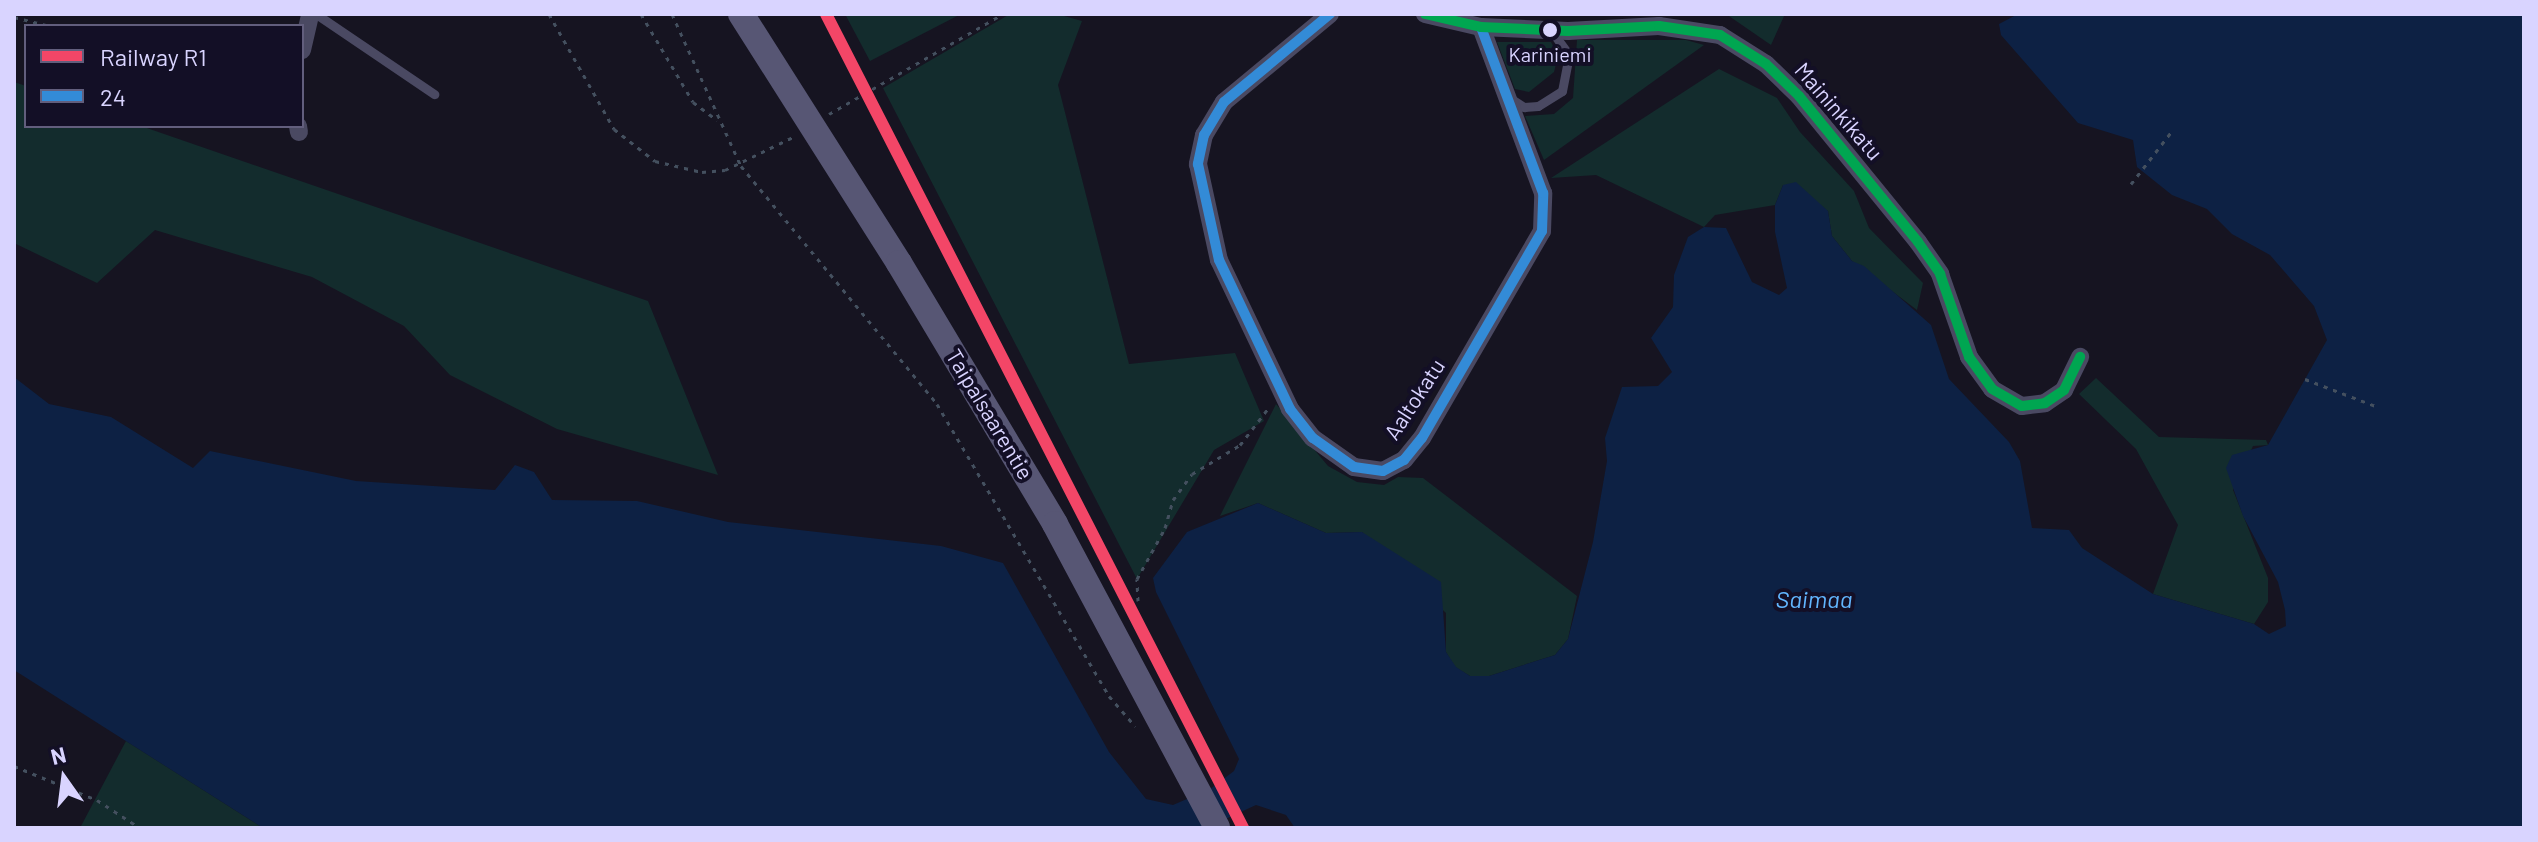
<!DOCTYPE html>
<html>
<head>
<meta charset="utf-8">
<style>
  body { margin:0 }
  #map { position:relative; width:2538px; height:842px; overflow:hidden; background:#161421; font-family:Barlow,sans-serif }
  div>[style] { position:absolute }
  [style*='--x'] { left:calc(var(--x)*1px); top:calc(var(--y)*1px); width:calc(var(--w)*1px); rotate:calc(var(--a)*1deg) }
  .green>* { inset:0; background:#132c2d }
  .water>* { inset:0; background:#0d2144 }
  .path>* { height:3px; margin-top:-1.5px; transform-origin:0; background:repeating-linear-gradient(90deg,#44505f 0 4px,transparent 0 10px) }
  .service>* { height:9px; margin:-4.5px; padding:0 4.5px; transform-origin:4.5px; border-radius:4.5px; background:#4a4962 }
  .minor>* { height:18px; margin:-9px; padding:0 9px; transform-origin:9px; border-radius:9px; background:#4a4962 }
  .secondary>* { height:26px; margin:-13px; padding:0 13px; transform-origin:13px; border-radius:13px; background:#575674 }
  .bus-1>* { height:10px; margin:-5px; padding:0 5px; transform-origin:5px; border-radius:5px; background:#338bd7 }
  .bus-2>* { height:10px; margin:-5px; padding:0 5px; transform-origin:5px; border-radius:5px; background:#00a651 }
  .rail-1>* { height:12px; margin:-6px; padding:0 6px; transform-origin:6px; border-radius:6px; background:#f34667 }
  .dots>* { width:22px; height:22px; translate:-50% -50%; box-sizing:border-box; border:4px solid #130f26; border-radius:50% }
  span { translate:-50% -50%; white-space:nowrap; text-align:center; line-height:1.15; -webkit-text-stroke:8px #130f26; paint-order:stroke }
  .bus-label { font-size:20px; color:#d9d4ff }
  .street-label { font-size:22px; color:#d9d4ff }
  .water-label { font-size:24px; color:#62b6ff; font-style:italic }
  .frame { position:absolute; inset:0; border:16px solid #d9d4ff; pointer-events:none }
  .legend { position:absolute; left:24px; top:24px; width:280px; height:104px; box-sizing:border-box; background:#130f26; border:2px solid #625e7d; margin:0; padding:10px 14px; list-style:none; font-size:24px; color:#d9d4ff }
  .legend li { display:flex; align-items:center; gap:16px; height:40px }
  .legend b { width:40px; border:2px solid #625e7d }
  .north { position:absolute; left:24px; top:738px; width:80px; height:80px; -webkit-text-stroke:6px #130f26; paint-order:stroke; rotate:346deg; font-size:22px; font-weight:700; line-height:32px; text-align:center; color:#d9d4ff }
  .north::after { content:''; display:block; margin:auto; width:28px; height:36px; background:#d9d4ff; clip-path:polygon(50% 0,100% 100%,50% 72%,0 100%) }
</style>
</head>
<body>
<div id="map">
  <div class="green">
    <i style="clip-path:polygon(845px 14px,961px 14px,870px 61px)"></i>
    <i style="clip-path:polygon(1010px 14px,1057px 14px,1082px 21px,1058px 85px,1129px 364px,1235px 353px,1264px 421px,1214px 450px,1137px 579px,883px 88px)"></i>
    <i style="clip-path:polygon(1726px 14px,1785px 14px,1771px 45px)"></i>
    <i style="clip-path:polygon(1577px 40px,1686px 40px,1704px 45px,1544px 160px,1525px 116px,1554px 114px,1573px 98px)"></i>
    <i style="clip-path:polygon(1497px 42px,1551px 42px,1558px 56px,1554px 72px,1529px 92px,1515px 89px)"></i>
    <i style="clip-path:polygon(1719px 69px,1777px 98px,1800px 132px,1854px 191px,1869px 228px,1923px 283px,1917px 310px,1852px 261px,1832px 236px,1828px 211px,1783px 185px,1775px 205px,1715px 215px,1704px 227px,1596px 175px,1551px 178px)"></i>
    <i style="clip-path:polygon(14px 82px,26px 86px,26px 126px,141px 126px,648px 301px,718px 475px,557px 429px,450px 375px,404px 326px,312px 277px,155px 230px,97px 283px,14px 243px)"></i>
    <i style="clip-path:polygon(2096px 378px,2159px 437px,2266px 440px,2268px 445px,2253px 446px,2233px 490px,2268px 578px,2268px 602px,2254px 624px,2153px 594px,2178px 525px,2136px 449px,2079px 394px)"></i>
    <i style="clip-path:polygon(1276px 404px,1328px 466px,1357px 482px,1384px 485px,1398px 477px,1423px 478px,1577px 596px,1568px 639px,1555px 655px,1489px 676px,1470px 676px,1455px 667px,1446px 652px,1446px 613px,1362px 532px,1326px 533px,1258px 503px,1220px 516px)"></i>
    <i style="clip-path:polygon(126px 741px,263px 828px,80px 828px)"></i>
  </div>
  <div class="water">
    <i style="clip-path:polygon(2018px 14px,2524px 14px,2524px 828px,1295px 828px,1286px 815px,1256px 805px,1206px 828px,263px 828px,14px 670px,14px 377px,49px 404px,111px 417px,193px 468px,210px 451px,356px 481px,495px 490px,515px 465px,534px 472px,552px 500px,637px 501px,728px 522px,941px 546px,1003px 563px,1109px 752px,1146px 799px,1173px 805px,1210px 789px,1234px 771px,1239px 759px,1156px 592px,1153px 578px,1187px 532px,1258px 503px,1326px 533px,1362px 532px,1441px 582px,1446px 652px,1456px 667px,1470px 676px,1489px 676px,1555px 655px,1568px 639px,1593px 542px,1607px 461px,1605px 438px,1622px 387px,1658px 386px,1672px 372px,1651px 338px,1673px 307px,1674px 275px,1688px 237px,1704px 227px,1726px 228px,1752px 282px,1779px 295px,1787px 288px,1775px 232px,1775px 205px,1783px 185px,1796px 182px,1828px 211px,1832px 236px,1852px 261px,1864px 266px,1931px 325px,1949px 379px,2009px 442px,2020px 461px,2032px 528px,2069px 530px,2082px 548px,2153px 594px,2254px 624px,2269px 634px,2286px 626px,2285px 610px,2278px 582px,2243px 516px,2226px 468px,2232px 455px,2268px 445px,2327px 340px,2314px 306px,2270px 255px,2232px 234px,2207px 209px,2172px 195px,2137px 167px,2133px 140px,2078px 123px,2001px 35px,1999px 24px)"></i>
  </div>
  <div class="path">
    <i style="--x:549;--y:14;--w:132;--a:60.5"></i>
    <i style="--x:614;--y:129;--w:52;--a:38"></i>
    <i style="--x:655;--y:161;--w:48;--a:13.2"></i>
    <i style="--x:702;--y:172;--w:23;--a:-5"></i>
    <i style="--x:725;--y:170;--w:76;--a:-25.9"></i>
    <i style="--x:641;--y:14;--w:102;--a:59.4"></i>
    <i style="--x:693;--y:102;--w:30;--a:37"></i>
    <i style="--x:672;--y:14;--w:167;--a:65.6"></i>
    <i style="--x:741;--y:166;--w:308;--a:50.5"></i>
    <i style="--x:937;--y:404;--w:339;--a:59.5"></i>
    <i style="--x:1109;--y:696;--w:40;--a:49"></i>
    <i style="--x:14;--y:17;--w:38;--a:14"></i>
    <i style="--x:829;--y:114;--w:201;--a:-29.9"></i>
    <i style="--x:2131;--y:184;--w:67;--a:-52.3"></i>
    <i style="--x:2305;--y:379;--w:78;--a:21"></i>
    <i style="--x:1138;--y:601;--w:22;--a:-93"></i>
    <i style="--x:1137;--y:579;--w:58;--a:-61.2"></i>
    <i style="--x:1165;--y:528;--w:29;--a:-74"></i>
    <i style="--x:1173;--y:500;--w:32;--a:-54"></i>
    <i style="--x:1192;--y:474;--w:56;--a:-31.1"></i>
    <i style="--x:1240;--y:445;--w:49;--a:-52.4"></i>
    <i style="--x:14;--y:766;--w:90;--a:22.3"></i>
    <i style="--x:97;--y:800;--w:51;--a:33.1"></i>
  </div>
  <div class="service">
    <i style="--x:316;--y:14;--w:143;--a:34.1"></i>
    <i style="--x:1510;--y:98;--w:17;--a:33"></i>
    <i style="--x:1524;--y:107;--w:14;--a:-4"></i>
    <i style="--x:1538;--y:106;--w:28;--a:-32"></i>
    <i style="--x:1562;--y:91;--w:37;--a:-79"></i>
    <i style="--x:1569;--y:55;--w:27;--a:-126"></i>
  </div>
  <div class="minor">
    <i style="--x:1330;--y:14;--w:138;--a:140.3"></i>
    <i style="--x:1224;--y:102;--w:39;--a:121"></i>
    <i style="--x:1204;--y:135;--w:30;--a:102"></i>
    <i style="--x:1198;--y:164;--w:98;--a:77.7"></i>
    <i style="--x:1219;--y:260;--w:165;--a:64.5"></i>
    <i style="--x:1290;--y:409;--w:37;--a:52"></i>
    <i style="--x:1313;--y:438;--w:50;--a:35.3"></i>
    <i style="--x:1354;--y:467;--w:29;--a:8"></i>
    <i style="--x:1383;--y:471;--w:24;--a:-28"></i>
    <i style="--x:1404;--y:460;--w:28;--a:-51"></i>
    <i style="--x:1422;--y:438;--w:239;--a:-59.9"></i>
    <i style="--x:1542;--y:231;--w:38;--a:-88"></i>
    <i style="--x:1543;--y:193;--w:177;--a:-110.5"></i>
    <i style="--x:1425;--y:14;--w:57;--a:13.1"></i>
    <i style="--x:1481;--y:27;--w:87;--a:2.6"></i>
    <i style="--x:1568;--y:31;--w:91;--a:-3.1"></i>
    <i style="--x:1659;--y:26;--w:62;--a:8.4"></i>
    <i style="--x:1720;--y:35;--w:54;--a:32.2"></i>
    <i style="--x:1766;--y:64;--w:46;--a:44.1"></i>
    <i style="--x:1799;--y:96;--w:188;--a:50.8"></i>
    <i style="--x:1918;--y:242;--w:39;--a:55"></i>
    <i style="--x:1940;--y:274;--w:88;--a:70.7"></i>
    <i style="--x:1969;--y:357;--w:39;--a:54"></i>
    <i style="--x:1992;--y:389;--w:34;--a:30"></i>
    <i style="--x:2022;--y:406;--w:23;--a:-7"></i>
    <i style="--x:2045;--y:403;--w:23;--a:-34"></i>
    <i style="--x:2064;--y:390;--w:37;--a:-64"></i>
    <i style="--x:302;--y:50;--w:37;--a:-77"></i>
    <i style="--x:298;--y:126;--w:6;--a:81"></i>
  </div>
  <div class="secondary">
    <i style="--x:741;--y:14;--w:295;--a:57.6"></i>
    <i style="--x:899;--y:263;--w:304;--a:59.1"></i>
    <i style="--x:1055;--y:524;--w:344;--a:61.9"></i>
  </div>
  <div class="bus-1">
    <i style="--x:1330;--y:14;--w:138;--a:140.3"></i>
    <i style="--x:1224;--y:102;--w:39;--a:121"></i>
    <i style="--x:1204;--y:135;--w:30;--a:102"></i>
    <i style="--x:1198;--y:164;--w:98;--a:77.7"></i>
    <i style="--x:1219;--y:260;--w:165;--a:64.5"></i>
    <i style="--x:1290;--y:409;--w:37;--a:52"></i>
    <i style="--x:1313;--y:438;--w:50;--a:35.3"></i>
    <i style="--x:1354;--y:467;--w:29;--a:8"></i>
    <i style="--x:1383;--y:471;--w:24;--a:-28"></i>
    <i style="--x:1404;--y:460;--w:28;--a:-51"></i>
    <i style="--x:1422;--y:438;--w:239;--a:-59.9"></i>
    <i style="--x:1542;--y:231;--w:38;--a:-88"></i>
    <i style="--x:1543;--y:193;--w:177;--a:-110.5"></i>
  </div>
  <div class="bus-2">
    <i style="--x:1425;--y:14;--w:57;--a:13.1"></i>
    <i style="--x:1481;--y:27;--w:87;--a:2.6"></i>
    <i style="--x:1568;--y:31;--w:91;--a:-3.1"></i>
    <i style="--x:1659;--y:26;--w:62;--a:8.4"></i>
    <i style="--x:1720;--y:35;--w:54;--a:32.2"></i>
    <i style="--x:1766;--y:64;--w:46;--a:44.1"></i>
    <i style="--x:1799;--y:96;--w:188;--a:50.8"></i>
    <i style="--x:1918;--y:242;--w:39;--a:55"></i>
    <i style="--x:1940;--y:274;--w:88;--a:70.7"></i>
    <i style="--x:1969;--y:357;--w:39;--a:54"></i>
    <i style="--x:1992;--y:389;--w:34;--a:30"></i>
    <i style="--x:2022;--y:406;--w:23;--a:-7"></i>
    <i style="--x:2045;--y:403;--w:23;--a:-34"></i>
    <i style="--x:2064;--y:390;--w:37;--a:-64"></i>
  </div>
  <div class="rail-1">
    <i style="--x:826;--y:14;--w:915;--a:62.87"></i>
  </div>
  <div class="dots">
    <i style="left:1550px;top:30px;background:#d9d4ff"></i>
  </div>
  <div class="bus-label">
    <span style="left:1550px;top:54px">Kariniemi</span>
  </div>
  <div class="street-label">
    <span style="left:1839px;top:111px;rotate:49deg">Maininkikatu</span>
    <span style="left:1414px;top:399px;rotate:-57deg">Aaltokatu</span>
    <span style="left:990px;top:414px;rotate:59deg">Taipalsaarentie</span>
  </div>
  <div class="water-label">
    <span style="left:1814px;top:599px">Saimaa</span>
  </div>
  <div class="frame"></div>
  <ul class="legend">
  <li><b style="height:10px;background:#f34667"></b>Railway R1</li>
  <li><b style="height:10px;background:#338bd7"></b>24</li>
  </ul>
  <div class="north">N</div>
</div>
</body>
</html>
